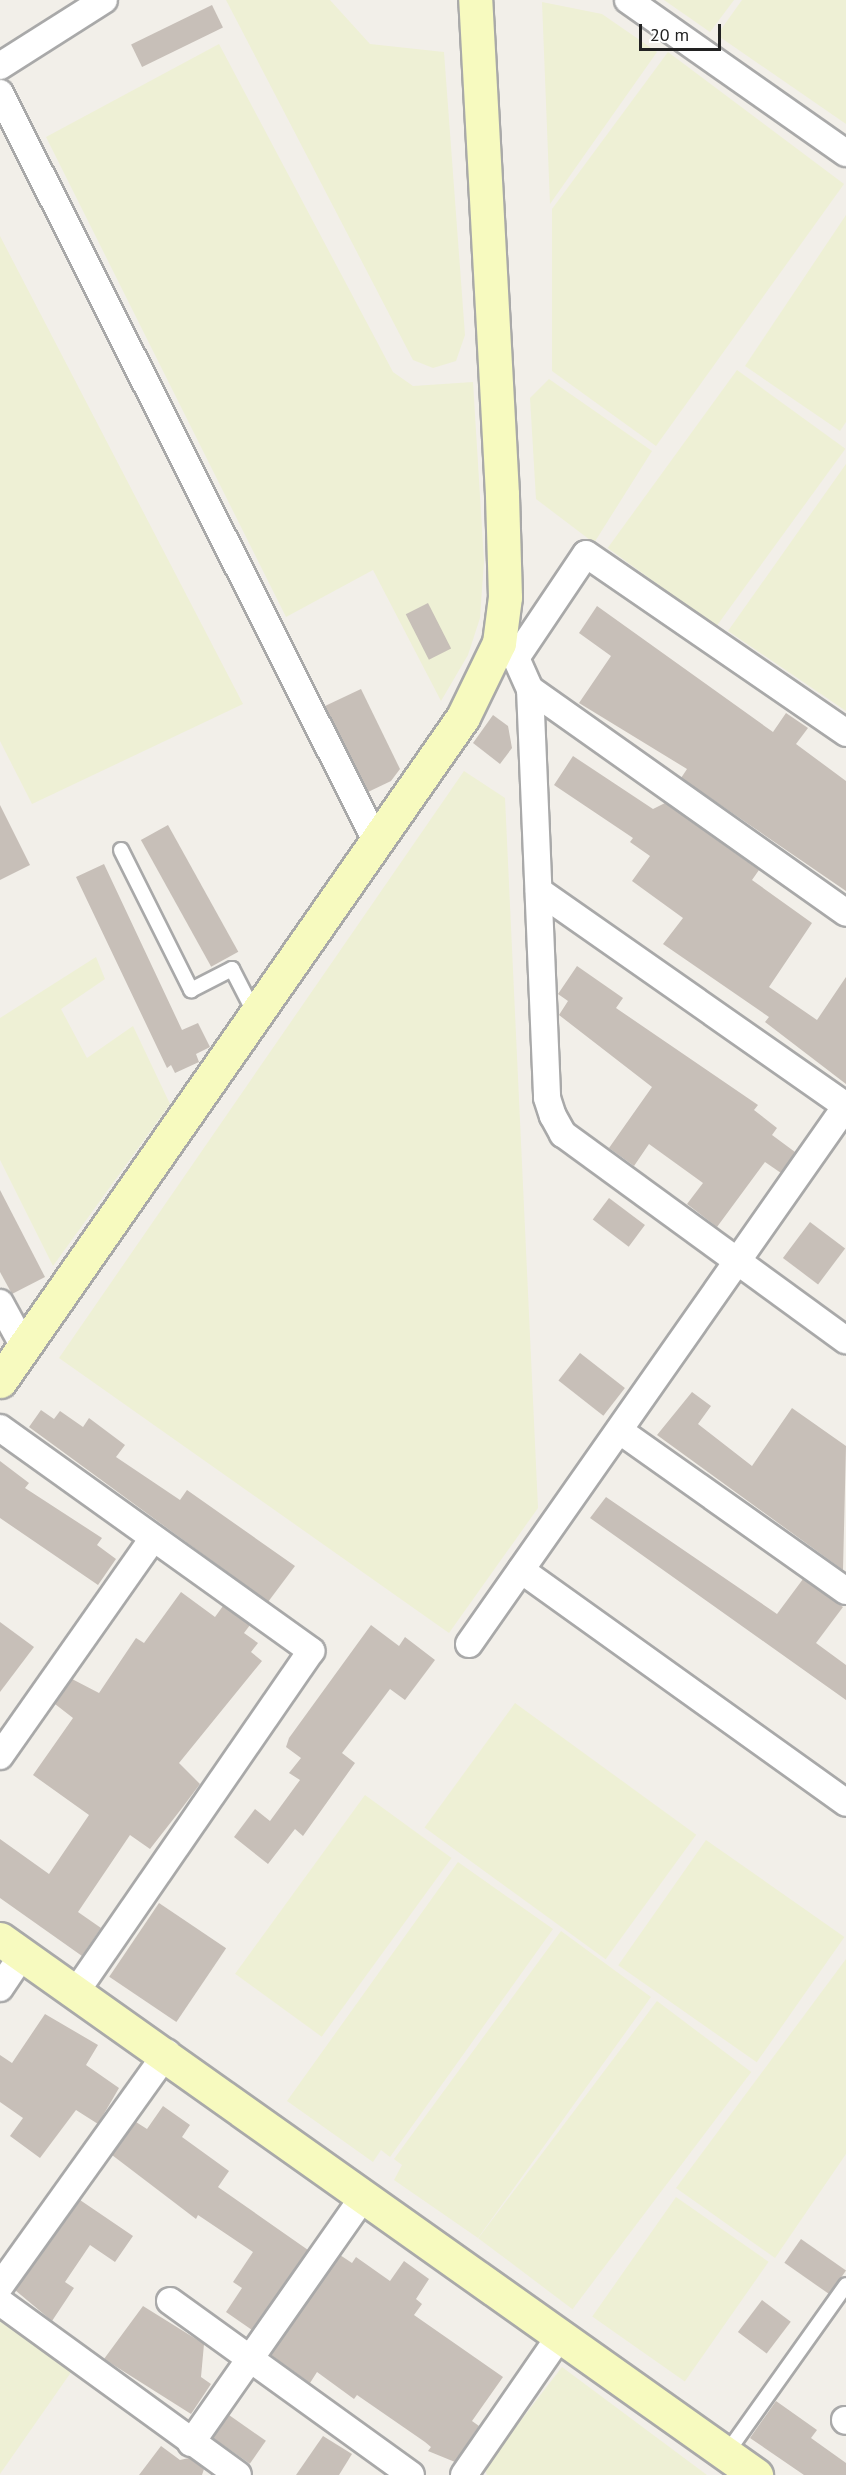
<!DOCTYPE html>
<html>
<head>
<meta charset="utf-8">
<style>
  body { margin:0 }
  #map { position:relative; width:846px; height:2475px; overflow:hidden; background:#f2efe9; font-family:"PT Sans",sans-serif }
  div>[style] { position:absolute }
  [style*='--x'] { left:calc(var(--x)*1px); top:calc(var(--y)*1px); width:calc(var(--w)*1px); rotate:calc(var(--a)*1deg) }
  .farmland>* { inset:0; background:#eef0d5; transform-origin:0 0 }
  .building>* { inset:0; background:#c7bfb8; transform-origin:0 0 }
  .roads { filter:drop-shadow(2px 0 #a9a9a9) drop-shadow(-2px 0 #a9a9a9) drop-shadow(0 2px #a9a9a9) drop-shadow(0 -2px #a9a9a9) }
  .lane>* { height:14px; margin:-7px; padding:0 7px; transform-origin:7px; border-radius:7px; background:#fff }
  .street>* { height:26px; margin:-13px; padding:0 13px; transform-origin:13px; border-radius:13px; background:#fff }
  .secondary>* { height:33px; margin:-16.5px; padding:0 16.5px; transform-origin:16.5px; border-radius:16.5px; background:#f7fabf }
  span { translate:-50% -50%; white-space:nowrap; text-align:center; line-height:1.15; -webkit-text-stroke:4.5px #fff; paint-order:stroke }
  .scale { position:absolute; left:639px; top:24px; width:82px; height:27px; box-sizing:border-box; border:3px solid #222; border-top:0; padding-left:8px; font-size:18px; line-height:21px; white-space:nowrap; color:#222; -webkit-text-stroke:4px #fff; paint-order:stroke }
</style>
</head>
<body>
<div id="map">
  <div class="farmland">
    <i style="clip-path:polygon(226px 0,330px 0,370px 44px,444px 52px,465px 335px,456px 361px,433px 368px,413px 360px)"></i>
    <i style="clip-path:polygon(664px 0,734px 0,710px 32px)"></i>
    <i style="clip-path:polygon(742px 0,846px 0,846px 124px,717px 35px)"></i>
    <i style="clip-path:polygon(542px 2px,602px 14px,657px 52px,550px 204px)"></i>
    <i style="clip-path:polygon(219px 44px,393px 372px,413px 386px,473px 382px,484px 561px,480px 618px,468px 655px,441px 701px,373px 570px,286px 617px,46px 137px)"></i>
    <i style="clip-path:polygon(668px 52px,844px 184px,656px 446px,552px 371px,552px 209px)"></i>
    <i style="clip-path:polygon(846px 215px,846px 422px,840px 431px,745px 366px)"></i>
    <i style="clip-path:polygon(0 236px,243px 704px,32px 804px,0 741px)"></i>
    <i style="left:737px;top:370px;width:134px;height:220px;rotate:36deg"></i>
    <i style="clip-path:polygon(549px 379px,652px 451px,594px 543px,536px 499px,530px 398px)"></i>
    <i style="clip-path:polygon(846px 464px,846px 711px,728px 631px)"></i>
    <i style="clip-path:polygon(464px 771px,505px 798px,538px 1508px,449px 1633px,59px 1358px)"></i>
    <i style="clip-path:polygon(96px 957px,105px 979px,61px 1009px,87px 1058px,133px 1026px,170px 1104px,53px 1266px,0 1160px,0 1018px)"></i>
    <i style="left:515px;top:1703px;width:224px;height:154px;rotate:36deg"></i>
    <i style="left:365px;top:1795px;width:107px;height:221px;rotate:36deg"></i>
    <i style="left:706px;top:1840px;width:169px;height:153px;rotate:35deg"></i>
    <i style="clip-path:polygon(458px 1862px,553px 1929px,390px 2157px,381px 2150px,373px 2162px,287px 2101px)"></i>
    <i style="clip-path:polygon(561px 1931px,651px 1997px,478px 2238px,394px 2180px,402px 2165px,394px 2159px)"></i>
    <i style="clip-path:polygon(846px 1959px,846px 2154px,775px 2258px,676px 2188px)"></i>
    <i style="left:657px;top:2001px;width:118px;height:297px;rotate:37deg"></i>
    <i style="left:676px;top:2197px;width:113px;height:146px;rotate:35deg"></i>
    <i style="clip-path:polygon(0 2311px,74px 2368px,0 2474px)"></i>
    <i style="clip-path:polygon(562px 2367px,707px 2475px,487px 2475px,484px 2468px)"></i>
  </div>
  <div class="building">
    <i style="left:212px;top:5px;width:25px;height:90px;rotate:64deg"></i>
    <i style="left:428px;top:603px;width:51px;height:25px;rotate:63deg"></i>
    <i style="clip-path:polygon(597px 606px,773px 732px,786px 713px,808px 728px,796px 744px,846px 781px,846px 891px,681px 778px,687px 769px,579px 703px,611px 656px,579px 633px)"></i>
    <i style="clip-path:polygon(361px 689px,400px 769px,391px 781px,368px 792px,325px 706px)"></i>
    <i style="clip-path:polygon(493px 715px,508px 726px,512px 748px,500px 764px,473px 743px)"></i>
    <i style="clip-path:polygon(573px 756px,653px 809px,665px 803px,759px 870px,752px 880px,812px 923px,769px 987px,817px 1020px,846px 977px,846px 1084px,765px 1022px,769px 1017px,663px 944px,683px 918px,632px 881px,650px 856px,630px 842px,633px 838px,554px 785px)"></i>
    <i style="clip-path:polygon(0 805px,30px 865px,0 880px)"></i>
    <i style="left:168px;top:825px;width:145px;height:31px;rotate:61deg"></i>
    <i style="clip-path:polygon(104px 864px,182px 1030px,198px 1023px,210px 1047px,196px 1054px,199px 1062px,175px 1073px,171px 1065px,167px 1068px,76px 877px)"></i>
    <i style="clip-path:polygon(577px 966px,623px 998px,616px 1008px,758px 1105px,754px 1110px,777px 1128px,772px 1135px,795px 1152px,781px 1173px,765px 1162px,717px 1227px,687px 1204px,703px 1183px,649px 1144px,634px 1166px,609px 1148px,652px 1087px,559px 1015px,568px 1001px,558px 994px)"></i>
    <i style="clip-path:polygon(0 1190px,45px 1277px,12px 1294px,0 1272px)"></i>
    <i style="left:609px;top:1198px;width:45px;height:27px;rotate:37deg"></i>
    <i style="left:810px;top:1222px;width:44px;height:45px;rotate:37deg"></i>
    <i style="left:580px;top:1353px;width:57px;height:35px;rotate:38deg"></i>
    <i style="clip-path:polygon(692px 1392px,711px 1406px,698px 1424px,752px 1466px,792px 1408px,846px 1446px,843px 1570px,657px 1435px)"></i>
    <i style="clip-path:polygon(41px 1410px,54px 1419px,60px 1411px,83px 1427px,89px 1418px,125px 1445px,116px 1457px,180px 1500px,187px 1490px,295px 1566px,268px 1602px,29px 1427px)"></i>
    <i style="clip-path:polygon(0 1461px,29px 1483px,25px 1488px,102px 1538px,97px 1545px,116px 1559px,98px 1585px,0 1518px)"></i>
    <i style="clip-path:polygon(606px 1497px,777px 1614px,803px 1579px,843px 1607px,816px 1643px,846px 1665px,846px 1700px,590px 1518px)"></i>
    <i style="clip-path:polygon(181px 1592px,215px 1617px,223px 1606px,250px 1625px,244px 1633px,258px 1643px,251px 1652px,262px 1661px,179px 1763px,200px 1784px,182px 1808px,150px 1849px,130px 1835px,78px 1912px,101px 1928px,82px 1956px,0 1898px,0 1839px,49px 1874px,89px 1815px,33px 1775px,73px 1718px,55px 1704px,72px 1679px,99px 1693px,136px 1638px,144px 1643px)"></i>
    <i style="clip-path:polygon(0 1622px,34px 1647px,0 1692px)"></i>
    <i style="clip-path:polygon(371px 1625px,399px 1646px,405px 1637px,435px 1660px,405px 1700px,390px 1689px,342px 1753px,355px 1763px,303px 1836px,295px 1829px,268px 1864px,234px 1837px,255px 1809px,270px 1821px,300px 1780px,289px 1773px,301px 1758px,286px 1747px,289px 1738px)"></i>
    <i style="left:159px;top:1903px;width:81px;height:89px;rotate:34deg"></i>
    <i style="clip-path:polygon(45px 2014px,98px 2045px,86px 2065px,119px 2088px,98px 2124px,76px 2110px,40px 2158px,10px 2136px,23px 2118px,0 2102px,0 2055px,12px 2063px)"></i>
    <i style="clip-path:polygon(163px 2106px,190px 2125px,182px 2137px,229px 2171px,218px 2187px,308px 2250px,252px 2330px,226px 2312px,242px 2288px,233px 2282px,253px 2252px,198px 2215px,196px 2219px,112px 2155px,136px 2122px,147px 2129px)"></i>
    <i style="clip-path:polygon(80px 2200px,133px 2236px,115px 2262px,90px 2245px,65px 2282px,74px 2288px,52px 2321px,15px 2290px)"></i>
    <i style="left:801px;top:2239px;width:55px;height:29px;rotate:35deg"></i>
    <i style="clip-path:polygon(340px 2255px,352px 2263px,356px 2257px,390px 2281px,404px 2261px,429px 2279px,416px 2299px,422px 2304px,414px 2315px,503px 2377px,472px 2421px,479px 2426px,455px 2462px,428px 2451px,431px 2447px,425px 2442px,357px 2395px,354px 2399px,317px 2372px,310px 2383px,271px 2355px)"></i>
    <i style="left:762px;top:2300px;width:36px;height:40px;rotate:37deg"></i>
    <i style="clip-path:polygon(143px 2306px,204px 2344px,201px 2377px,211px 2384px,191px 2414px,104px 2359px)"></i>
    <i style="clip-path:polygon(776px 2401px,817px 2430px,811px 2438px,846px 2463px,846px 2475px,804px 2475px,750px 2438px)"></i>
    <i style="left:229px;top:2415px;width:45px;height:28px;rotate:35deg"></i>
    <i style="clip-path:polygon(323px 2436px,352px 2454px,339px 2475px,296px 2475px)"></i>
    <i style="clip-path:polygon(161px 2446px,180px 2460px,189px 2458px,204px 2469px,202px 2475px,139px 2475px)"></i>
  </div>
  <div class="roads">
    <div class="lane">
      <i style="--x:121;--y:850;--w:157;--a:63.4"></i>
      <i style="--x:191;--y:990;--w:46;--a:-27.1"></i>
      <i style="--x:232;--y:969;--w:51;--a:62.9"></i>
      <i style="--x:726;--y:2454;--w:207;--a:-54.6"></i>
    </div>
    <div class="street">
      <i style="--x:628;--y:0;--w:266;--a:35.1"></i>
      <i style="--x:0;--y:66;--w:123;--a:-32.4"></i>
      <i style="--x:0;--y:93;--w:837;--a:63.31"></i>
      <i style="--x:499;--y:643;--w:23;--a:41"></i>
      <i style="--x:516;--y:658;--w:34;--a:66"></i>
      <i style="--x:530;--y:689;--w:409;--a:87.6"></i>
      <i style="--x:547;--y:1098;--w:19;--a:72"></i>
      <i style="--x:553;--y:1116;--w:21;--a:61"></i>
      <i style="--x:563;--y:1134;--w:350;--a:36.1"></i>
      <i style="--x:516;--y:658;--w:125;--a:-56.1"></i>
      <i style="--x:586;--y:554;--w:316;--a:34.5"></i>
      <i style="--x:530;--y:689;--w:387;--a:35.3"></i>
      <i style="--x:0;--y:1303;--w:48;--a:61.3"></i>
      <i style="--x:0;--y:1428;--w:383;--a:35.6"></i>
      <i style="--x:311;--y:1651;--w:412;--a:124.6"></i>
      <i style="--x:620;--y:1431;--w:277;--a:35.3"></i>
      <i style="--x:521;--y:1570;--w:400;--a:35.6"></i>
      <i style="--x:469;--y:1644;--w:657;--a:-54.98"></i>
      <i style="--x:846;--y:1106;--w:375;--a:-145"></i>
      <i style="--x:0;--y:1756;--w:266;--a:-54.9"></i>
      <i style="--x:0;--y:1988;--w:40;--a:-56"></i>
      <i style="--x:0;--y:2286;--w:287;--a:-54.4"></i>
      <i style="--x:170;--y:2301;--w:297;--a:35.8"></i>
      <i style="--x:0;--y:2302;--w:294;--a:36"></i>
      <i style="--x:845;--y:2420;--w:1;--a:45"></i>
      <i style="--x:191;--y:2443;--w:300;--a:-55"></i>
      <i style="--x:464;--y:2475;--w:169;--a:-55.4"></i>
    </div>
    <div class="secondary">
      <i style="--x:0;--y:1381;--w:809;--a:-55.11"></i>
      <i style="--x:463;--y:717;--w:82;--a:-64.1"></i>
      <i style="--x:499;--y:643;--w:46;--a:-82.6"></i>
      <i style="--x:505;--y:597;--w:103;--a:-91.7"></i>
      <i style="--x:502;--y:494;--w:495;--a:-93.1"></i>
      <i style="--x:0;--y:1939;--w:927;--a:35.34"></i>
    </div>
  </div>
  <div class="scale">20 m</div>
</div>
</body>
</html>
